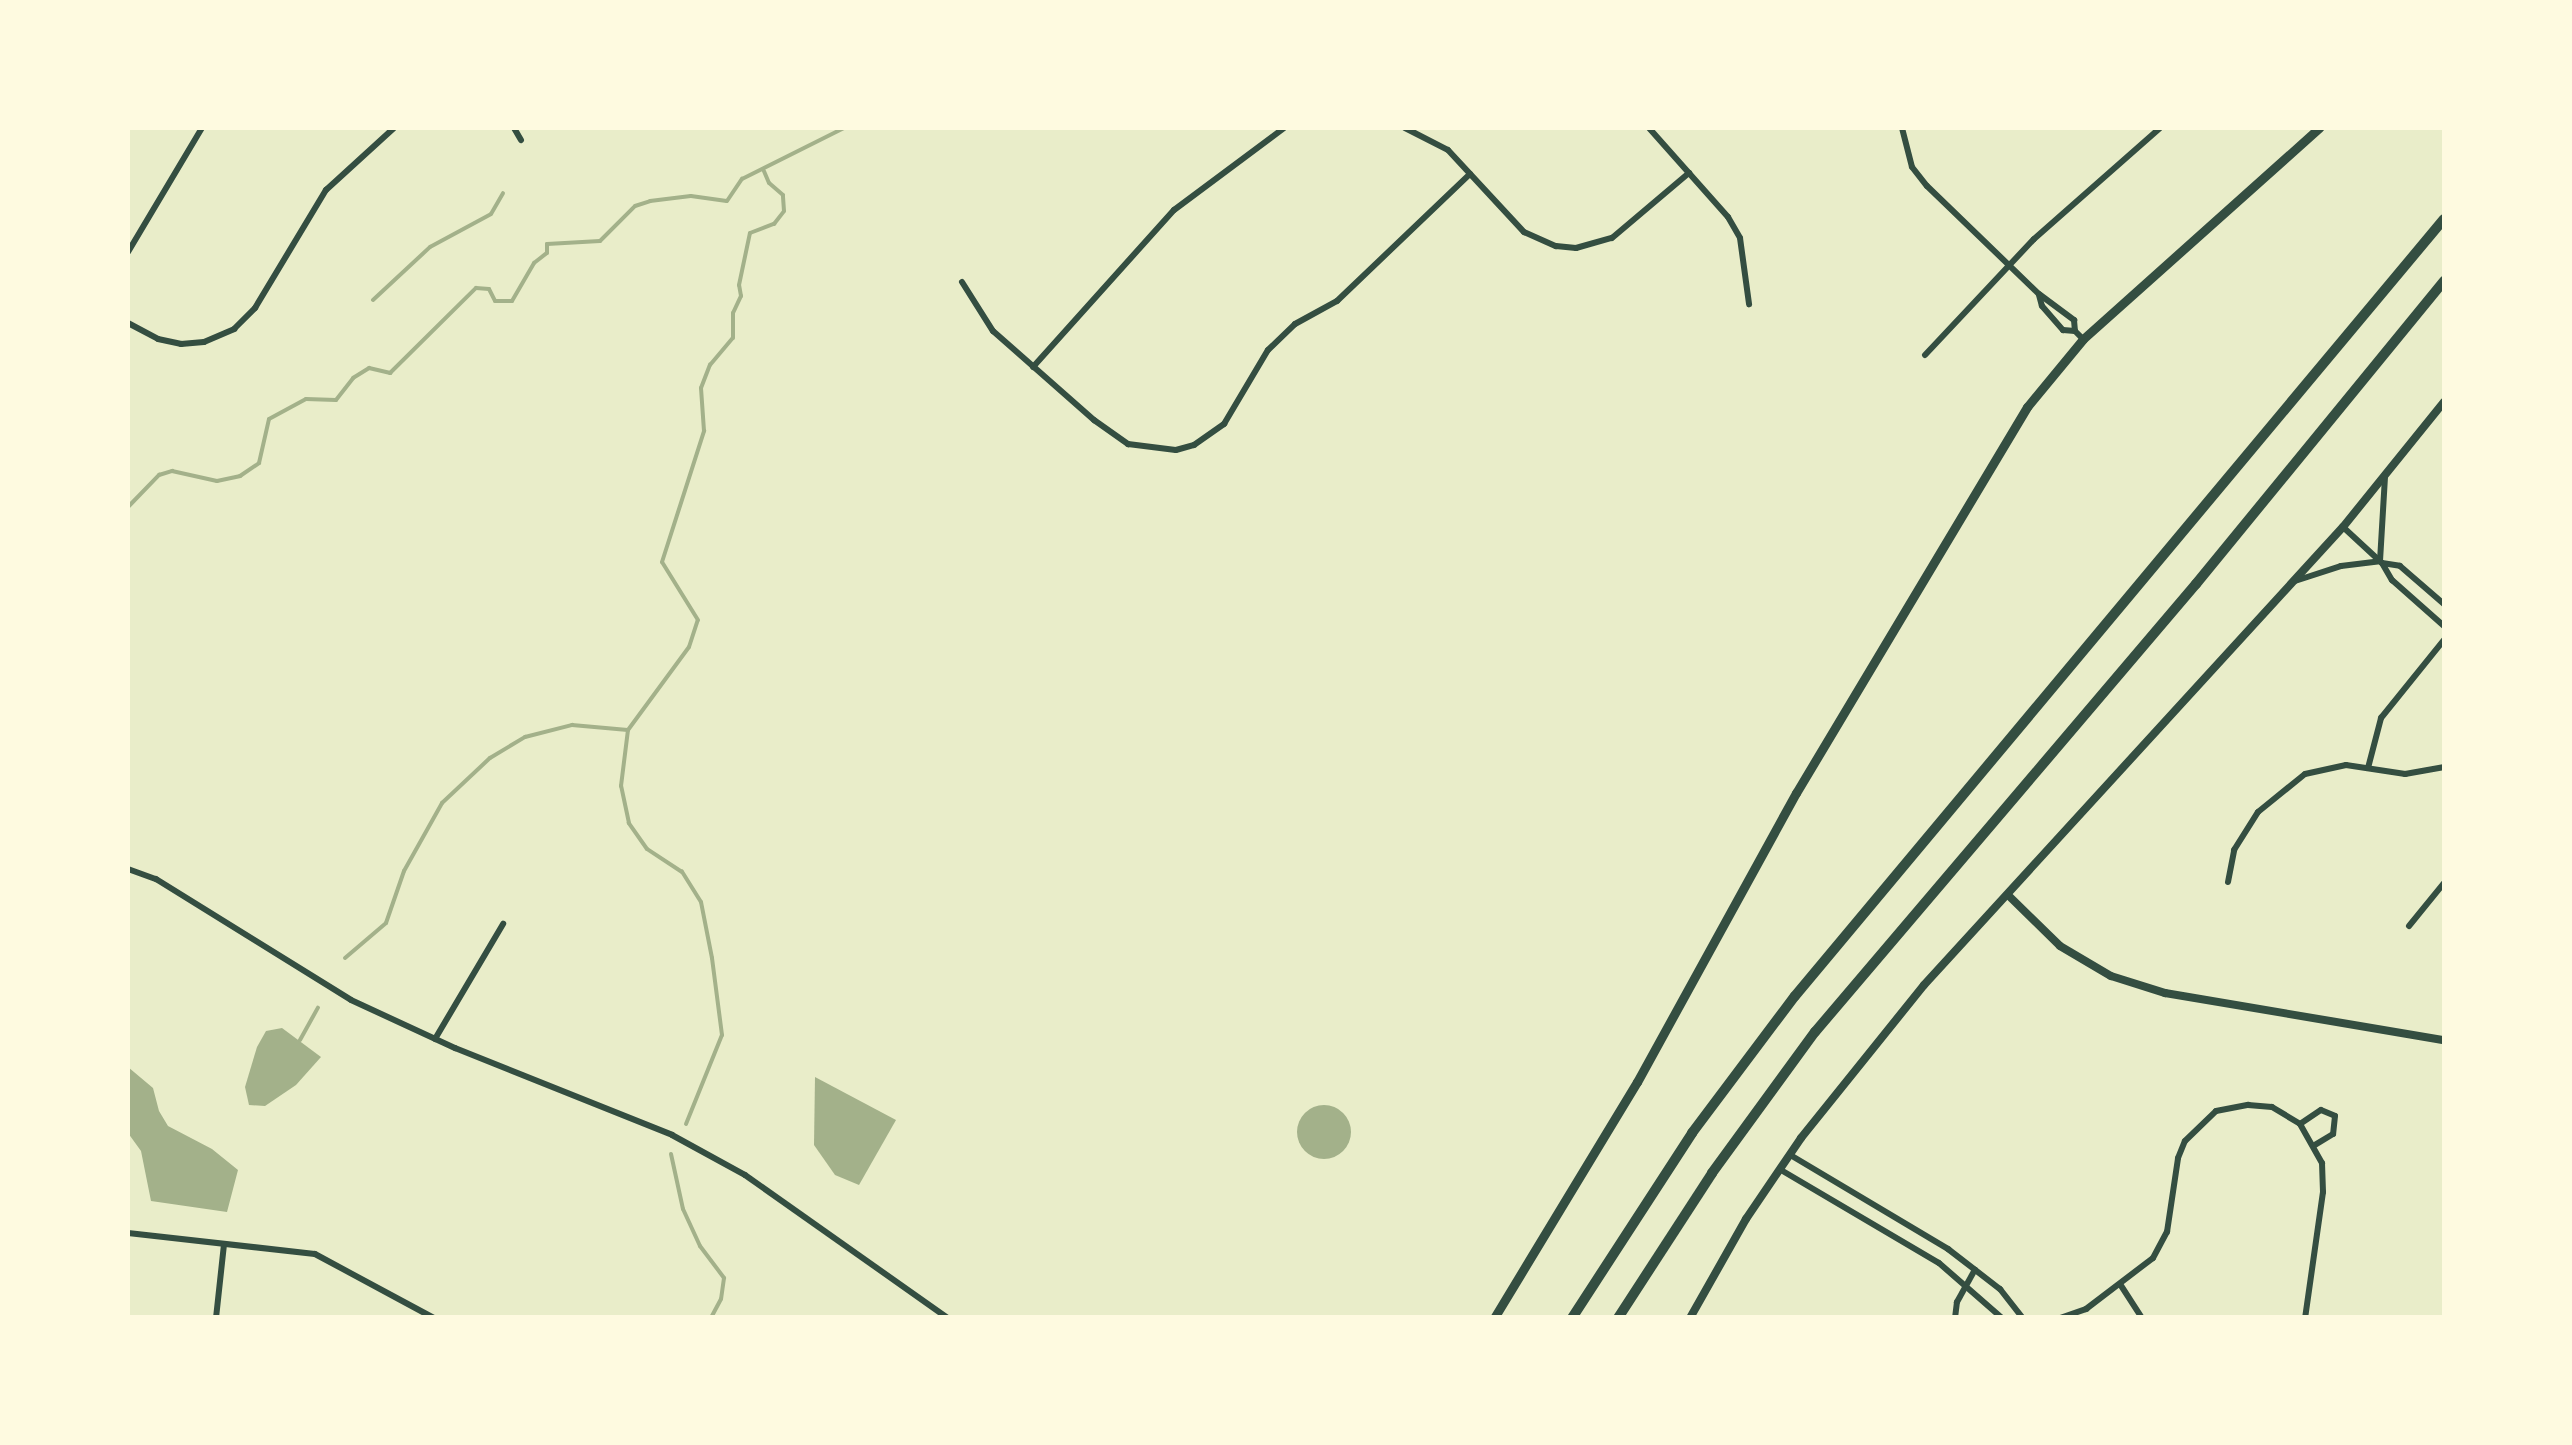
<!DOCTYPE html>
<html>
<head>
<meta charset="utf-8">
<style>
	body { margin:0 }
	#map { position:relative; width:2572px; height:1445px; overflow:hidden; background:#e9edc9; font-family:Overpass,sans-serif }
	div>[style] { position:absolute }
	.water>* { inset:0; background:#a3b18a }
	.round { border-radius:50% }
	.stream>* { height:4px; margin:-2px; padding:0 2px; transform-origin:2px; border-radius:2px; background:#a3b18a }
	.minor>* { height:6px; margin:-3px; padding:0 3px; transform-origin:3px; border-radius:3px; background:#344e41 }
	.tertiary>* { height:8px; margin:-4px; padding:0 4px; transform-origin:4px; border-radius:4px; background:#344e41 }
	.secondary>* { height:9px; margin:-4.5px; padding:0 4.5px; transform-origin:4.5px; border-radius:4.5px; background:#344e41 }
	.motorway>* { height:10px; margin:-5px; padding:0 5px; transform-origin:5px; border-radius:5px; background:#344e41 }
	span { translate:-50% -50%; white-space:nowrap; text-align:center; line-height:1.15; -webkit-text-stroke:10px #fefae0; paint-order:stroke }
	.frame { position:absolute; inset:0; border:130px solid #fefae0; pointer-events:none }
</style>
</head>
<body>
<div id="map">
	<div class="water">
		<div style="clip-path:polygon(282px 1028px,321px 1057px,296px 1085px,265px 1106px,249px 1105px,245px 1087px,257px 1047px,266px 1031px)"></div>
		<div style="clip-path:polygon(128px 1067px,153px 1088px,159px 1111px,168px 1126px,212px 1149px,238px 1170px,227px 1212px,151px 1201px,141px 1151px,128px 1133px)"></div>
		<div style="clip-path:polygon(815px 1077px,896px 1120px,859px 1185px,835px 1175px,814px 1145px)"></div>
		<div class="round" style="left:1297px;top:1105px;width:54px;height:54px"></div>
	</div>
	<div class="stream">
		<div style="left:373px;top:300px;width:78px;rotate:-42.9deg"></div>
		<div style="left:430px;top:247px;width:69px;rotate:-28.4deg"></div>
		<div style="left:491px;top:214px;width:24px;rotate:-60deg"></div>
		<div style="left:128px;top:507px;width:45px;rotate:-45.9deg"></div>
		<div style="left:159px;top:475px;width:14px;rotate:-17deg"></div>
		<div style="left:172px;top:471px;width:46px;rotate:12.5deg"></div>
		<div style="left:217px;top:481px;width:24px;rotate:-12deg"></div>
		<div style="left:240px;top:476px;width:23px;rotate:-34deg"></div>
		<div style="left:259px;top:463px;width:45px;rotate:-77.2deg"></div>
		<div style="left:269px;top:419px;width:42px;rotate:-28.4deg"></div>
		<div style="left:306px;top:399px;width:30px;rotate:2deg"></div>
		<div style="left:336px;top:400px;width:28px;rotate:-52deg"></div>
		<div style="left:353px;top:378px;width:19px;rotate:-32deg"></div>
		<div style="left:369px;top:368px;width:22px;rotate:13deg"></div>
		<div style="left:390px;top:373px;width:121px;rotate:-44.7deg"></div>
		<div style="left:476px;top:288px;width:13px;rotate:4deg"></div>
		<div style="left:489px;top:289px;width:13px;rotate:63deg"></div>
		<div style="left:495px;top:301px;width:17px"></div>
		<div style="left:512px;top:301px;width:44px;rotate:-59.9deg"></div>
		<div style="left:534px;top:263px;width:16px;rotate:-38deg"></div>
		<div style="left:547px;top:253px;width:9px;rotate:-90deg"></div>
		<div style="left:547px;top:244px;width:53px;rotate:-3.2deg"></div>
		<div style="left:600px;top:241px;width:49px;rotate:-45deg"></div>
		<div style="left:635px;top:206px;width:16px;rotate:-18deg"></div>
		<div style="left:650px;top:201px;width:41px;rotate:-7deg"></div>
		<div style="left:691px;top:196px;width:36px;rotate:8deg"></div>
		<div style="left:727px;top:201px;width:27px;rotate:-56deg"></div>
		<div style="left:742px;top:179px;width:114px;rotate:-26.6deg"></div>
		<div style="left:345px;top:958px;width:54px;rotate:-40.5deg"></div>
		<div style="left:386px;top:923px;width:55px;rotate:-70.9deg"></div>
		<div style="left:404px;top:871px;width:78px;rotate:-60.8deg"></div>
		<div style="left:442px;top:803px;width:66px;rotate:-43.2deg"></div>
		<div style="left:490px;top:758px;width:41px;rotate:-31deg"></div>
		<div style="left:525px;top:737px;width:49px;rotate:-14.3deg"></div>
		<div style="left:572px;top:725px;width:56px;rotate:5.1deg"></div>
		<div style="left:300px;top:1040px;width:37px;rotate:-61deg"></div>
		<div style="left:686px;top:1124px;width:96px;rotate:-68deg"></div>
		<div style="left:722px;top:1035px;width:78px;rotate:-97.4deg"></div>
		<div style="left:712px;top:958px;width:57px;rotate:-101.1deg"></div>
		<div style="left:701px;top:902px;width:36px;rotate:-122deg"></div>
		<div style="left:682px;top:872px;width:42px;rotate:-146.7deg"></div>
		<div style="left:647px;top:849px;width:32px;rotate:-125deg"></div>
		<div style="left:629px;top:823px;width:38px;rotate:-102deg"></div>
		<div style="left:621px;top:786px;width:56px;rotate:-82.9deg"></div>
		<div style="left:628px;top:730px;width:103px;rotate:-53.7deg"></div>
		<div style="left:689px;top:647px;width:28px;rotate:-72deg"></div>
		<div style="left:698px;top:620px;width:68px;rotate:-121.8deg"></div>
		<div style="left:662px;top:562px;width:138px;rotate:-72.2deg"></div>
		<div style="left:704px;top:431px;width:43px;rotate:-94deg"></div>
		<div style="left:701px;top:388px;width:25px;rotate:-69deg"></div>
		<div style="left:710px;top:365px;width:35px;rotate:-50deg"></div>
		<div style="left:733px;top:338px;width:25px;rotate:-90deg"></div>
		<div style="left:733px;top:313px;width:19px;rotate:-65deg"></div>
		<div style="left:741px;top:296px;width:11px;rotate:-100deg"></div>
		<div style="left:739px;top:285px;width:53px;rotate:-78.1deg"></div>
		<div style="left:750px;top:233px;width:26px;rotate:-21deg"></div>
		<div style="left:774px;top:224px;width:16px;rotate:-52deg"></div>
		<div style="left:784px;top:211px;width:16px;rotate:-94deg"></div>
		<div style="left:783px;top:195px;width:18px;rotate:-139deg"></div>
		<div style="left:769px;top:183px;width:13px;rotate:-113deg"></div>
		<div style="left:671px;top:1154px;width:56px;rotate:77.7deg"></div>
		<div style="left:683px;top:1209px;width:41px;rotate:65.3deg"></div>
		<div style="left:700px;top:1246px;width:40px;rotate:53deg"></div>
		<div style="left:724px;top:1278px;width:21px;rotate:98deg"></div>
		<div style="left:721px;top:1299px;width:21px;rotate:118deg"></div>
	</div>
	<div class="minor">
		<div style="left:514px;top:128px;width:14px;rotate:60deg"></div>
		<div style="left:1405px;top:128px;width:48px;rotate:27.1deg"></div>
		<div style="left:1448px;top:150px;width:112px;rotate:47.2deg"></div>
		<div style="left:1524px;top:232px;width:35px;rotate:24deg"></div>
		<div style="left:1556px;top:246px;width:20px;rotate:6deg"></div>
		<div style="left:1576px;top:248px;width:37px;rotate:-16deg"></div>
		<div style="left:1612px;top:238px;width:101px;rotate:-40.2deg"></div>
		<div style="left:1649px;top:128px;width:119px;rotate:48.4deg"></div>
		<div style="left:1728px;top:217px;width:24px;rotate:60deg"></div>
		<div style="left:1740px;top:238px;width:67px;rotate:82.2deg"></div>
		<div style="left:1902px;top:128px;width:40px;rotate:75.6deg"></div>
		<div style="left:1912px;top:167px;width:24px;rotate:52deg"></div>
		<div style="left:1927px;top:186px;width:156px;rotate:44deg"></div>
		<div style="left:2039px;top:294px;width:44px;rotate:36.6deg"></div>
		<div style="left:2074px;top:320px;width:11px;rotate:85deg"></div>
		<div style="left:2075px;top:331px;width:11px;rotate:45deg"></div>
		<div style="left:128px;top:252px;width:144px;rotate:-59.2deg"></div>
		<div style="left:962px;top:282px;width:58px;rotate:57.7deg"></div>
		<div style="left:993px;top:331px;width:135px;rotate:41.4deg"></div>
		<div style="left:1094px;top:420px;width:42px;rotate:35.2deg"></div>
		<div style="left:1128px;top:444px;width:48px;rotate:7.1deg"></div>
		<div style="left:1176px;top:450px;width:19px;rotate:-16deg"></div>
		<div style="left:1194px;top:445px;width:37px;rotate:-35deg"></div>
		<div style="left:1224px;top:424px;width:86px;rotate:-59.3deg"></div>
		<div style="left:1268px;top:350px;width:37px;rotate:-44deg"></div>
		<div style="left:1295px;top:324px;width:48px;rotate:-28.7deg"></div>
		<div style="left:1337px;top:301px;width:184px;rotate:-43.7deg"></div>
		<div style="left:2039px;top:295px;width:11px;rotate:75deg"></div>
		<div style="left:2042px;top:306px;width:32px;rotate:49deg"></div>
		<div style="left:2063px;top:330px;width:12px;rotate:5deg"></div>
		<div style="left:128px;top:323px;width:34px;rotate:28deg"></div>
		<div style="left:158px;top:339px;width:24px;rotate:12deg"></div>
		<div style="left:181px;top:344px;width:23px;rotate:-5deg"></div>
		<div style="left:204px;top:342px;width:33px;rotate:-23deg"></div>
		<div style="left:234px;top:329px;width:30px;rotate:-45deg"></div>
		<div style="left:255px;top:308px;width:138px;rotate:-59deg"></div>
		<div style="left:326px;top:190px;width:92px;rotate:-42.4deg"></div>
		<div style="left:1925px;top:355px;width:159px;rotate:-46.8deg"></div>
		<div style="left:2034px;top:239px;width:168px;rotate:-41.4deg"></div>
		<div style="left:1033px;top:367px;width:211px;rotate:-48.1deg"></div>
		<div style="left:1174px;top:210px;width:137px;rotate:-36.7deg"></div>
		<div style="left:2343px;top:527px;width:53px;rotate:42.7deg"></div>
		<div style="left:2382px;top:563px;width:20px;rotate:60deg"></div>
		<div style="left:2392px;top:580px;width:69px;rotate:41.5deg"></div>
		<div style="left:2382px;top:563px;width:18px;rotate:9deg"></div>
		<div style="left:2400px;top:566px;width:58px;rotate:40.8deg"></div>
		<div style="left:2295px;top:581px;width:48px;rotate:-18.1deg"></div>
		<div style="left:2341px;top:566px;width:39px;rotate:-7deg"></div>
		<div style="left:2380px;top:561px;width:84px;rotate:-86.6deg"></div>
		<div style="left:2368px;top:768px;width:52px;rotate:-75.4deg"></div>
		<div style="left:2381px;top:718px;width:100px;rotate:-51.1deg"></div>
		<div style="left:128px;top:869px;width:30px;rotate:20deg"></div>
		<div style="left:156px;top:879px;width:229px;rotate:31.8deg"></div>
		<div style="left:351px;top:1000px;width:115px;rotate:24.8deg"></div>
		<div style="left:455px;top:1048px;width:234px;rotate:21.8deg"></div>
		<div style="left:672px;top:1135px;width:83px;rotate:28.7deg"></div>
		<div style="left:745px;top:1175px;width:248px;rotate:35.2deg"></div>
		<div style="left:2228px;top:882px;width:33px;rotate:-79deg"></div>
		<div style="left:2234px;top:850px;width:45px;rotate:-57.7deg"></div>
		<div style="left:2258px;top:812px;width:60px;rotate:-39deg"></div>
		<div style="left:2305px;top:774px;width:42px;rotate:-12.4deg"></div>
		<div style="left:2346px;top:765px;width:60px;rotate:8.7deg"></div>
		<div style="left:2405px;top:774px;width:40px;rotate:-10deg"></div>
		<div style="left:2409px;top:926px;width:55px;rotate:-50.9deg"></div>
		<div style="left:435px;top:1039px;width:134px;rotate:-59.4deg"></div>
		<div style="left:2300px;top:1124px;width:25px;rotate:-34deg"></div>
		<div style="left:2321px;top:1110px;width:15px;rotate:23deg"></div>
		<div style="left:2335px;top:1116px;width:18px;rotate:96deg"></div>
		<div style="left:2333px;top:1134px;width:21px;rotate:149deg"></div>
		<div style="left:1792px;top:1156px;width:182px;rotate:30.8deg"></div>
		<div style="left:1948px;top:1249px;width:66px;rotate:37.6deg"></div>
		<div style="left:2000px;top:1289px;width:37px;rotate:52deg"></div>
		<div style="left:1781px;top:1170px;width:183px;rotate:30.5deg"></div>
		<div style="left:1939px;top:1263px;width:84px;rotate:41.1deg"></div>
		<div style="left:128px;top:1233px;width:188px;rotate:6.4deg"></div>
		<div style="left:315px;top:1254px;width:135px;rotate:28.3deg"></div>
		<div style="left:2120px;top:1284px;width:40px;rotate:57.1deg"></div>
		<div style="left:216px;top:1318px;width:74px;rotate:-83.8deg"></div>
		<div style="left:1955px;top:1318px;width:16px;rotate:-83deg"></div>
		<div style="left:1957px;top:1302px;width:37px;rotate:-61deg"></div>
		<div style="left:2060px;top:1318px;width:28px;rotate:-19deg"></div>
		<div style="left:2086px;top:1309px;width:84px;rotate:-37.3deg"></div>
		<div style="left:2153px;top:1258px;width:30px;rotate:-62deg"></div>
		<div style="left:2167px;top:1232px;width:75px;rotate:-81.5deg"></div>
		<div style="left:2178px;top:1158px;width:18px;rotate:-68deg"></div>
		<div style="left:2185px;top:1141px;width:43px;rotate:-44.1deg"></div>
		<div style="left:2216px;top:1111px;width:33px;rotate:-11deg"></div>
		<div style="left:2248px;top:1105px;width:24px;rotate:5deg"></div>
		<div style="left:2272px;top:1107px;width:33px;rotate:31deg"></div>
		<div style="left:2300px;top:1124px;width:45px;rotate:60.6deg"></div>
		<div style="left:2322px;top:1163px;width:29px;rotate:88deg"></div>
		<div style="left:2323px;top:1192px;width:127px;rotate:98.1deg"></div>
	</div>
	<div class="tertiary">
		<div style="left:2009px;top:896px;width:71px;rotate:44.4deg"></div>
		<div style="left:2060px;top:946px;width:59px;rotate:30.5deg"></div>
		<div style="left:2111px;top:976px;width:57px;rotate:17.5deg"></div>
		<div style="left:2165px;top:993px;width:283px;rotate:9.6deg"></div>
		<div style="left:1690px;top:1318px;width:114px;rotate:-60.5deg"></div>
		<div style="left:1746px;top:1219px;width:98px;rotate:-55.8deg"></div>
		<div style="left:1801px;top:1138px;width:196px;rotate:-51.2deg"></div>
		<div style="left:1924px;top:985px;width:621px;rotate:-47.55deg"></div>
		<div style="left:2343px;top:527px;width:161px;rotate:-51.1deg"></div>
	</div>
	<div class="secondary">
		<div style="left:1494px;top:1318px;width:276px;rotate:-58.8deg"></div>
		<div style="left:1637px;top:1082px;width:330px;rotate:-61.2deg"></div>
		<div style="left:1796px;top:793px;width:450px;rotate:-59.1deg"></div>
		<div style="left:2027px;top:407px;width:88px;rotate:-50.5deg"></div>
		<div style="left:2083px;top:339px;width:317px;rotate:-41.8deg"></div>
	</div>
	<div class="motorway">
		<div style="left:1572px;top:1318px;width:221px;rotate:-57deg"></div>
		<div style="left:1692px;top:1133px;width:171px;rotate:-53.1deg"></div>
		<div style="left:1795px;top:996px;width:1012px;rotate:-50.13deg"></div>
		<div style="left:1618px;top:1318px;width:173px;rotate:-57deg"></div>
		<div style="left:1712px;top:1173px;width:175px;rotate:-53.9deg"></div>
		<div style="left:1815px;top:1032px;width:588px;rotate:-49.62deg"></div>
		<div style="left:2196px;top:584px;width:392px;rotate:-50.7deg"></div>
	</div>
	<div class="frame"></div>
</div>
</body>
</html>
